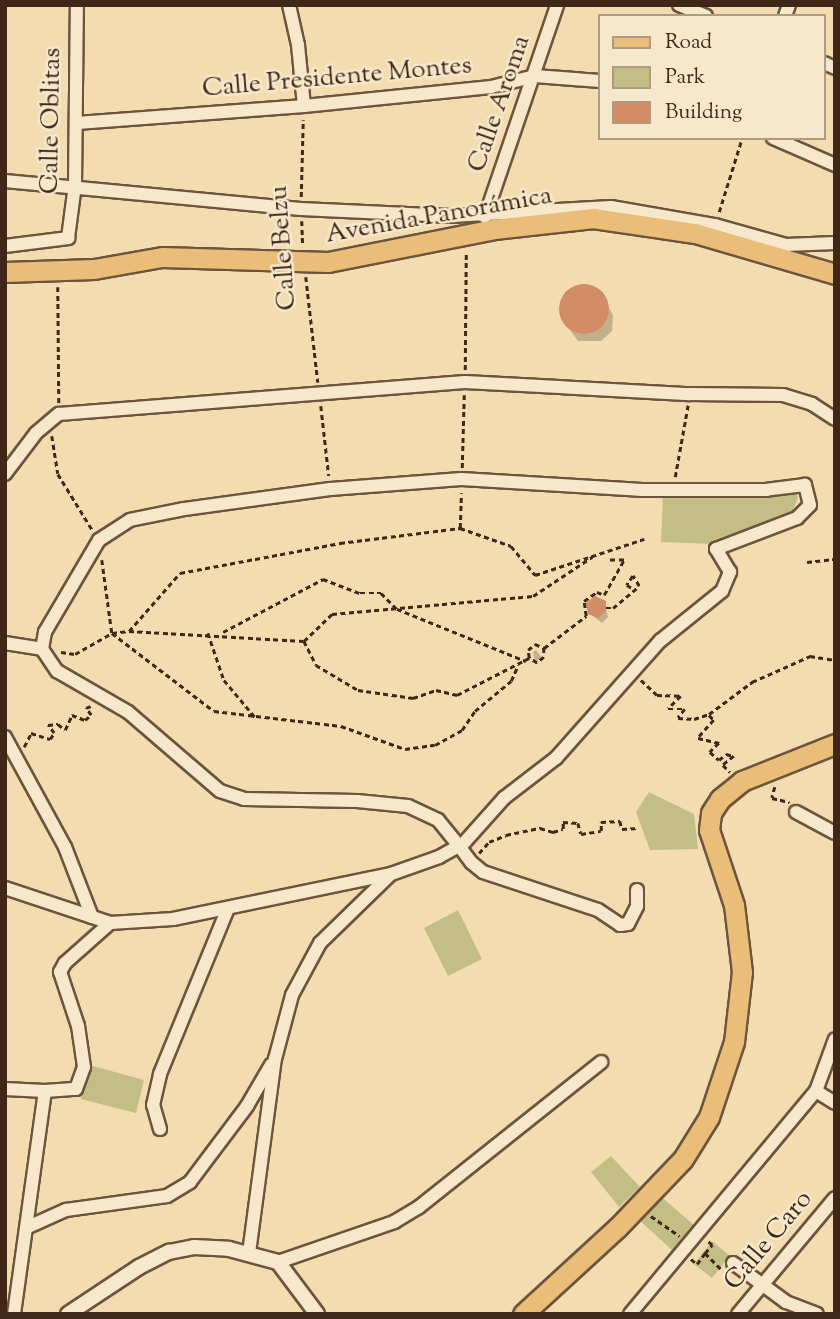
<!DOCTYPE html>
<html>
<head>
<meta charset="utf-8">
<style>
	body { margin:0 }
	#map { position:relative; width:840px; height:1319px; overflow:hidden; background:#f3dcb0; font-family:"Sorts Mill Goudy",serif }
	div>[style] { position:absolute }
	.green>* { inset:0; background:#c3be86 }
	.shadow>* { inset:0; background:#0003 }
	.building>* { inset:0; background:#d28c66 }
	.round { border-radius:50% }
	.path>* { height:2.5px; margin-top:-1.25px; transform-origin:0; background:repeating-linear-gradient(90deg,#402717 0 5px,transparent 0 8.5px) }
	.roads { filter:drop-shadow(2px 0 #6d543d) drop-shadow(-2px 0 #6d543d) drop-shadow(0 2px #6d543d) drop-shadow(0 -2px #6d543d) }
	.minor>* { height:12px; margin:-6px; padding:0 6px; transform-origin:6px; border-radius:6px; background:#f7e8cc }
	.tertiary>* { height:14px; margin:-7px; padding:0 7px; transform-origin:7px; border-radius:7px; background:#f7e8cc }
	.primary>* { height:19px; margin:-9.5px; padding:0 9.5px; transform-origin:9.5px; border-radius:9.5px; background:#eabe78 }
	span { translate:-50% -50%; white-space:nowrap; text-align:center; line-height:1.15; -webkit-text-stroke:5px #f7e8cc; paint-order:stroke }
	.street-label { font-size:26px; color:#402717 }
	.frame { position:absolute; inset:0; border:7px solid #402717; pointer-events:none }
	.legend { position:absolute; left:598px; top:14px; width:228px; height:126px; box-sizing:border-box; background:#f7e8cc; border:2px solid #ae9b84; margin:0; padding:9px 12px; list-style:none; font-size:21px; color:#402717 }
	.legend li { display:flex; align-items:center; gap:14px; height:35px }
	.legend b { width:35px; border:2px solid #ae9b84 }
</style>
</head>
<body>
<div id="map">
	<div class="green">
		<div style="clip-path:polygon(796px 493px,798px 498px,792px 512px,737px 537px,714px 544px,661px 542px,663px 496px,762px 498px)"></div>
		<div style="clip-path:polygon(649px 792px,694px 814px,698px 849px,650px 850px,636px 812px)"></div>
		<div style="clip-path:polygon(458px 910px,482px 959px,448px 976px,424px 928px)"></div>
		<div style="clip-path:polygon(89px 1065px,144px 1080px,136px 1113px,81px 1099px)"></div>
		<div style="clip-path:polygon(611px 1156px,640px 1187px,619px 1207px,591px 1172px)"></div>
		<div style="clip-path:polygon(659px 1195px,694px 1225px,672px 1250px,638px 1219px)"></div>
		<div style="clip-path:polygon(712px 1241px,730px 1256px,712px 1278px,694px 1264px)"></div>
	</div>
	<div class="shadow">
		<div style="clip-path:polygon(576px 287px,599px 291px,613px 315px,612px 331px,601px 341px,578px 341px,562px 319px,564px 296px)"></div>
		<div style="clip-path:polygon(604px 602px,608px 617px,602px 623px,589px 613px)"></div>
		<div style="clip-path:polygon(536px 650px,542px 658px,535px 661px,533px 652px)"></div>
	</div>
	<div class="building">
		<div class="round" style="left:559px;top:284px;width:50px;height:50px"></div>
		<div style="clip-path:polygon(595px 596px,606px 601px,606px 611px,598px 618px,588px 614px,586px 603px)"></div>
	</div>
	<div class="path">
		<div style="left:301px;top:197px;width:77px;rotate:-88.5deg"></div>
		<div style="left:719px;top:212px;width:77px;rotate:-72.7deg"></div>
		<div style="left:302px;top:221px;width:25px;rotate:88deg"></div>
		<div style="left:306px;top:277px;width:106px;rotate:83.5deg"></div>
		<div style="left:58px;top:287px;width:116px;rotate:89.5deg"></div>
		<div style="left:465px;top:370px;width:119px;rotate:-89.5deg"></div>
		<div style="left:321px;top:406px;width:70px;rotate:83.5deg"></div>
		<div style="left:52px;top:436px;width:38px;rotate:81deg"></div>
		<div style="left:58px;top:474px;width:67px;rotate:58.4deg"></div>
		<div style="left:462px;top:468px;width:73px;rotate:-88.4deg"></div>
		<div style="left:675px;top:477px;width:73px;rotate:-79.8deg"></div>
		<div style="left:460px;top:528px;width:35px;rotate:-88deg"></div>
		<div style="left:102px;top:560px;width:74px;rotate:82.2deg"></div>
		<div style="left:807px;top:562px;width:28px;rotate:-6deg"></div>
		<div style="left:606px;top:608px;width:7px"></div>
		<div style="left:613px;top:608px;width:34px;rotate:-40deg"></div>
		<div style="left:639px;top:586px;width:12px;rotate:-121deg"></div>
		<div style="left:633px;top:576px;width:11px;rotate:124deg"></div>
		<div style="left:627px;top:585px;width:8px;rotate:30deg"></div>
		<div style="left:129px;top:631px;width:77px;rotate:-48.7deg"></div>
		<div style="left:180px;top:573px;width:163px;rotate:-10.6deg"></div>
		<div style="left:340px;top:543px;width:121px;rotate:-7.1deg"></div>
		<div style="left:460px;top:528px;width:54px;rotate:19.4deg"></div>
		<div style="left:511px;top:546px;width:38px;rotate:50deg"></div>
		<div style="left:535px;top:575px;width:115px;rotate:-18.3deg"></div>
		<div style="left:223px;top:632px;width:113px;rotate:-27.9deg"></div>
		<div style="left:323px;top:579px;width:40px;rotate:21deg"></div>
		<div style="left:360px;top:593px;width:21px"></div>
		<div style="left:381px;top:593px;width:23px;rotate:45deg"></div>
		<div style="left:397px;top:609px;width:139px;rotate:22deg"></div>
		<div style="left:112px;top:633px;width:128px;rotate:37.4deg"></div>
		<div style="left:214px;top:711px;width:128px;rotate:6.7deg"></div>
		<div style="left:341px;top:726px;width:68px;rotate:19.8deg"></div>
		<div style="left:405px;top:749px;width:30px;rotate:-8deg"></div>
		<div style="left:435px;top:745px;width:31px;rotate:-29deg"></div>
		<div style="left:462px;top:730px;width:23px;rotate:-56deg"></div>
		<div style="left:475px;top:711px;width:47px;rotate:-39.8deg"></div>
		<div style="left:511px;top:681px;width:17px;rotate:-66deg"></div>
		<div style="left:208px;top:633px;width:50px;rotate:71.2deg"></div>
		<div style="left:224px;top:680px;width:48px;rotate:50deg"></div>
		<div style="left:304px;top:641px;width:39px;rotate:-44deg"></div>
		<div style="left:332px;top:614px;width:202px;rotate:-5.1deg"></div>
		<div style="left:533px;top:596px;width:71px;rotate:-33.5deg"></div>
		<div style="left:535px;top:644px;width:10px;rotate:24deg"></div>
		<div style="left:544px;top:648px;width:9px;rotate:90deg"></div>
		<div style="left:544px;top:657px;width:9px;rotate:139deg"></div>
		<div style="left:537px;top:663px;width:9px;rotate:-148deg"></div>
		<div style="left:529px;top:658px;width:8px;rotate:-97deg"></div>
		<div style="left:528px;top:650px;width:9px;rotate:-41deg"></div>
		<div style="left:544px;top:648px;width:53px;rotate:-37.3deg"></div>
		<div style="left:586px;top:616px;width:15px;rotate:-98deg"></div>
		<div style="left:584px;top:601px;width:16px;rotate:-35deg"></div>
		<div style="left:597px;top:592px;width:8px;rotate:23deg"></div>
		<div style="left:604px;top:595px;width:40px;rotate:-60.3deg"></div>
		<div style="left:624px;top:560px;width:17px;rotate:180deg"></div>
		<div style="left:61px;top:652px;width:14px;rotate:8deg"></div>
		<div style="left:75px;top:654px;width:43px;rotate:-29.6deg"></div>
		<div style="left:112px;top:633px;width:17px;rotate:-7deg"></div>
		<div style="left:129px;top:631px;width:175px;rotate:3.3deg"></div>
		<div style="left:304px;top:641px;width:27px;rotate:63deg"></div>
		<div style="left:316px;top:665px;width:49px;rotate:30.8deg"></div>
		<div style="left:358px;top:690px;width:56px;rotate:8.3deg"></div>
		<div style="left:413px;top:698px;width:24px;rotate:-19deg"></div>
		<div style="left:436px;top:690px;width:22px;rotate:13deg"></div>
		<div style="left:457px;top:695px;width:81px;rotate:-27.2deg"></div>
		<div style="left:641px;top:680px;width:22px;rotate:43deg"></div>
		<div style="left:657px;top:695px;width:24px;rotate:2deg"></div>
		<div style="left:681px;top:696px;width:18px;rotate:135deg"></div>
		<div style="left:668px;top:709px;width:17px"></div>
		<div style="left:685px;top:709px;width:11px;rotate:128deg"></div>
		<div style="left:678px;top:718px;width:16px;rotate:4deg"></div>
		<div style="left:694px;top:719px;width:16px;rotate:-18deg"></div>
		<div style="left:709px;top:714px;width:54px;rotate:-36.7deg"></div>
		<div style="left:752px;top:682px;width:64px;rotate:-24.1deg"></div>
		<div style="left:810px;top:656px;width:25px;rotate:9deg"></div>
		<div style="left:709px;top:715px;width:7px;rotate:45deg"></div>
		<div style="left:714px;top:720px;width:24px;rotate:132deg"></div>
		<div style="left:698px;top:738px;width:22px;rotate:13deg"></div>
		<div style="left:719px;top:743px;width:13px;rotate:135deg"></div>
		<div style="left:710px;top:752px;width:12px;rotate:42deg"></div>
		<div style="left:719px;top:760px;width:9px;rotate:-41deg"></div>
		<div style="left:726px;top:754px;width:8px;rotate:14deg"></div>
		<div style="left:734px;top:756px;width:14px;rotate:141deg"></div>
		<div style="left:723px;top:765px;width:10px;rotate:45deg"></div>
		<div style="left:24px;top:747px;width:16px;rotate:-63deg"></div>
		<div style="left:31px;top:733px;width:20px;rotate:18deg"></div>
		<div style="left:50px;top:739px;width:7px;rotate:-56deg"></div>
		<div style="left:54px;top:733px;width:10px;rotate:-127deg"></div>
		<div style="left:48px;top:725px;width:10px;rotate:-6deg"></div>
		<div style="left:58px;top:724px;width:9px;rotate:41deg"></div>
		<div style="left:65px;top:730px;width:17px;rotate:-65deg"></div>
		<div style="left:72px;top:715px;width:14px;rotate:21deg"></div>
		<div style="left:85px;top:720px;width:8px;rotate:-40deg"></div>
		<div style="left:91px;top:715px;width:9px;rotate:-126deg"></div>
		<div style="left:86px;top:708px;width:5px;rotate:-22deg"></div>
		<div style="left:775px;top:787px;width:11px;rotate:105deg"></div>
		<div style="left:772px;top:798px;width:18px;rotate:13deg"></div>
		<div style="left:479px;top:853px;width:15px;rotate:-48deg"></div>
		<div style="left:489px;top:842px;width:18px;rotate:-22deg"></div>
		<div style="left:506px;top:835px;width:35px;rotate:-12deg"></div>
		<div style="left:540px;top:828px;width:14px;rotate:17deg"></div>
		<div style="left:553px;top:832px;width:10px;rotate:-17deg"></div>
		<div style="left:563px;top:829px;width:7px;rotate:-90deg"></div>
		<div style="left:563px;top:822px;width:15px;rotate:4deg"></div>
		<div style="left:578px;top:823px;width:11px;rotate:75deg"></div>
		<div style="left:581px;top:834px;width:20px;rotate:-9deg"></div>
		<div style="left:601px;top:831px;width:9px;rotate:-90deg"></div>
		<div style="left:601px;top:822px;width:19px;rotate:-3deg"></div>
		<div style="left:620px;top:821px;width:8px;rotate:76deg"></div>
		<div style="left:622px;top:829px;width:16px;rotate:-4deg"></div>
		<div style="left:651px;top:1216px;width:35px;rotate:35deg"></div>
		<div style="left:705px;top:1253px;width:11px;rotate:-49deg"></div>
		<div style="left:712px;top:1245px;width:8px;rotate:-140deg"></div>
		<div style="left:691px;top:1259px;width:8px;rotate:40deg"></div>
		<div style="left:697px;top:1264px;width:14px;rotate:-54deg"></div>
		<div style="left:705px;top:1253px;width:24px;rotate:45deg"></div>
	</div>
	<div class="roads">
		<div class="minor">
			<div style="left:289px;top:5px;width:41px;rotate:77.3deg"></div>
			<div style="left:298px;top:45px;width:61px;rotate:84.4deg"></div>
			<div style="left:679px;top:5px;width:29px;rotate:22deg"></div>
			<div style="left:785px;top:16px;width:12px;rotate:-70deg"></div>
			<div style="left:824px;top:63px;width:12px;rotate:24deg"></div>
			<div style="left:77px;top:123px;width:228px;rotate:-4.3deg"></div>
			<div style="left:304px;top:106px;width:188px;rotate:-5.8deg"></div>
			<div style="left:491px;top:87px;width:45px;rotate:-14deg"></div>
			<div style="left:535px;top:76px;width:65px;rotate:4.4deg"></div>
			<div style="left:773px;top:138px;width:68px;rotate:23.5deg"></div>
			<div style="left:5px;top:181px;width:297px;rotate:5.4deg"></div>
			<div style="left:301px;top:209px;width:150px;rotate:2.7deg"></div>
			<div style="left:451px;top:216px;width:160px;rotate:-3.2deg"></div>
			<div style="left:611px;top:207px;width:106px;rotate:9.8deg"></div>
			<div style="left:715px;top:225px;width:74px;rotate:15.7deg"></div>
			<div style="left:786px;top:245px;width:49px;rotate:-2.3deg"></div>
			<div style="left:485px;top:217px;width:224px;rotate:-71.2deg"></div>
			<div style="left:5px;top:246px;width:64px;rotate:-7.2deg"></div>
			<div style="left:68px;top:238px;width:53px;rotate:-82.5deg"></div>
			<div style="left:75px;top:185px;width:180px;rotate:-89.4deg"></div>
			<div style="left:5px;top:474px;width:51px;rotate:-52.9deg"></div>
			<div style="left:36px;top:433px;width:30px;rotate:-40deg"></div>
			<div style="left:59px;top:414px;width:407px;rotate:-4.5deg"></div>
			<div style="left:465px;top:382px;width:225px;rotate:3.1deg"></div>
			<div style="left:690px;top:394px;width:93px;rotate:0.6deg"></div>
			<div style="left:783px;top:395px;width:30px;rotate:17deg"></div>
			<div style="left:812px;top:404px;width:27px;rotate:33deg"></div>
			<div style="left:5px;top:643px;width:37px;rotate:9deg"></div>
			<div style="left:5px;top:737px;width:125px;rotate:61.4deg"></div>
			<div style="left:65px;top:847px;width:75px;rotate:68.9deg"></div>
			<div style="left:796px;top:812px;width:44px;rotate:28.3deg"></div>
			<div style="left:5px;top:888px;width:111px;rotate:18.4deg"></div>
			<div style="left:110px;top:923px;width:63px;rotate:-3.6deg"></div>
			<div style="left:173px;top:919px;width:223px;rotate:-11.7deg"></div>
			<div style="left:391px;top:874px;width:51px;rotate:-19.5deg"></div>
			<div style="left:439px;top:857px;width:23px;rotate:-29deg"></div>
			<div style="left:459px;top:846px;width:4px;rotate:-27deg"></div>
			<div style="left:463px;top:844px;width:62px;rotate:-48.3deg"></div>
			<div style="left:504px;top:798px;width:66px;rotate:-37.6deg"></div>
			<div style="left:556px;top:758px;width:157px;rotate:-48.4deg"></div>
			<div style="left:660px;top:641px;width:80px;rotate:-38.9deg"></div>
			<div style="left:722px;top:591px;width:21px;rotate:-67deg"></div>
			<div style="left:730px;top:572px;width:27px;rotate:-121deg"></div>
			<div style="left:716px;top:549px;width:87px;rotate:-20.9deg"></div>
			<div style="left:797px;top:518px;width:18px;rotate:-45deg"></div>
			<div style="left:810px;top:505px;width:21px;rotate:-104deg"></div>
			<div style="left:805px;top:485px;width:38px;rotate:173deg"></div>
			<div style="left:767px;top:490px;width:125px;rotate:180deg"></div>
			<div style="left:642px;top:490px;width:181px;rotate:-176.5deg"></div>
			<div style="left:461px;top:479px;width:131px;rotate:175.6deg"></div>
			<div style="left:330px;top:489px;width:147px;rotate:172.2deg"></div>
			<div style="left:184px;top:509px;width:55px;rotate:168.5deg"></div>
			<div style="left:130px;top:520px;width:37px;rotate:147deg"></div>
			<div style="left:99px;top:540px;width:107px;rotate:120.4deg"></div>
			<div style="left:45px;top:632px;width:17px;rotate:100deg"></div>
			<div style="left:42px;top:649px;width:27px;rotate:56deg"></div>
			<div style="left:57px;top:671px;width:82px;rotate:30deg"></div>
			<div style="left:128px;top:712px;width:121px;rotate:40.7deg"></div>
			<div style="left:220px;top:791px;width:25px;rotate:18deg"></div>
			<div style="left:244px;top:799px;width:113px;rotate:1deg"></div>
			<div style="left:357px;top:801px;width:51px;rotate:5.6deg"></div>
			<div style="left:408px;top:806px;width:33px;rotate:25deg"></div>
			<div style="left:438px;top:820px;width:33px;rotate:51deg"></div>
			<div style="left:459px;top:846px;width:21px;rotate:53deg"></div>
			<div style="left:472px;top:863px;width:14px;rotate:39deg"></div>
			<div style="left:483px;top:872px;width:121px;rotate:18.3deg"></div>
			<div style="left:598px;top:910px;width:27px;rotate:34deg"></div>
			<div style="left:620px;top:925px;width:8px;rotate:-7deg"></div>
			<div style="left:628px;top:924px;width:20px;rotate:-63deg"></div>
			<div style="left:637px;top:906px;width:16px;rotate:-90deg"></div>
			<div style="left:5px;top:1089px;width:40px;rotate:2.9deg"></div>
			<div style="left:816px;top:1091px;width:22px;rotate:32deg"></div>
			<div style="left:160px;top:1129px;width:25px;rotate:-106deg"></div>
			<div style="left:153px;top:1105px;width:32px;rotate:-77deg"></div>
			<div style="left:160px;top:1074px;width:176px;rotate:-67.7deg"></div>
			<div style="left:28px;top:1227px;width:42px;rotate:-24.1deg"></div>
			<div style="left:66px;top:1210px;width:102px;rotate:-7.9deg"></div>
			<div style="left:167px;top:1196px;width:27px;rotate:-31deg"></div>
			<div style="left:190px;top:1182px;width:95px;rotate:-53.1deg"></div>
			<div style="left:247px;top:1106px;width:48px;rotate:-59.7deg"></div>
			<div style="left:249px;top:1253px;width:196px;rotate:-82.4deg"></div>
			<div style="left:275px;top:1059px;width:66px;rotate:-75.1deg"></div>
			<div style="left:292px;top:995px;width:59px;rotate:-61.7deg"></div>
			<div style="left:320px;top:943px;width:99px;rotate:-44.2deg"></div>
			<div style="left:278px;top:1262px;width:123px;rotate:-19deg"></div>
			<div style="left:394px;top:1222px;width:29px;rotate:-31deg"></div>
			<div style="left:419px;top:1207px;width:233px;rotate:-38.5deg"></div>
			<div style="left:733px;top:1263px;width:66px;rotate:36.3deg"></div>
			<div style="left:786px;top:1302px;width:33px;rotate:21deg"></div>
			<div style="left:14px;top:1314px;width:225px;rotate:-82.1deg"></div>
			<div style="left:45px;top:1091px;width:31px;rotate:-4deg"></div>
			<div style="left:76px;top:1089px;width:23px;rotate:-70deg"></div>
			<div style="left:84px;top:1067px;width:41px;rotate:-98.3deg"></div>
			<div style="left:78px;top:1026px;width:57px;rotate:-108.4deg"></div>
			<div style="left:60px;top:972px;width:10px;rotate:-61deg"></div>
			<div style="left:65px;top:963px;width:60px;rotate:-41.6deg"></div>
			<div style="left:630px;top:1314px;width:290px;rotate:-50.2deg"></div>
			<div style="left:816px;top:1091px;width:55px;rotate:-69.9deg"></div>
			<div style="left:738px;top:1314px;width:151px;rotate:-50.1deg"></div>
		</div>
		<div class="tertiary">
			<div style="left:68px;top:1314px;width:85px;rotate:-33.5deg"></div>
			<div style="left:139px;top:1267px;width:34px;rotate:-27deg"></div>
			<div style="left:169px;top:1252px;width:25px;rotate:-11deg"></div>
			<div style="left:194px;top:1247px;width:35px;rotate:3deg"></div>
			<div style="left:229px;top:1249px;width:51px;rotate:14.9deg"></div>
			<div style="left:278px;top:1262px;width:65px;rotate:53.1deg"></div>
		</div>
		<div class="primary">
			<div style="left:5px;top:272px;width:89px;rotate:-1.9deg"></div>
			<div style="left:94px;top:269px;width:69px;rotate:-10deg"></div>
			<div style="left:162px;top:257px;width:166px;rotate:1.7deg"></div>
			<div style="left:328px;top:262px;width:169px;rotate:-11.2deg"></div>
			<div style="left:494px;top:229px;width:100px;rotate:-6.3deg"></div>
			<div style="left:593px;top:218px;width:103px;rotate:8.4deg"></div>
			<div style="left:695px;top:233px;width:146px;rotate:16.3deg"></div>
			<div style="left:523px;top:1314px;width:127px;rotate:-42.5deg"></div>
			<div style="left:617px;top:1228px;width:95px;rotate:-46.3deg"></div>
			<div style="left:683px;top:1159px;width:49px;rotate:-58.2deg"></div>
			<div style="left:709px;top:1117px;width:79px;rotate:-71.6deg"></div>
			<div style="left:734px;top:1042px;width:70px;rotate:-83.5deg"></div>
			<div style="left:742px;top:972px;width:67px;rotate:-96.8deg"></div>
			<div style="left:734px;top:905px;width:79px;rotate:-108.4deg"></div>
			<div style="left:709px;top:830px;width:17px;rotate:-83deg"></div>
			<div style="left:711px;top:813px;width:17px;rotate:-57deg"></div>
			<div style="left:720px;top:799px;width:28px;rotate:-39deg"></div>
			<div style="left:742px;top:781px;width:100px;rotate:-21.7deg"></div>
		</div>
	</div>
	<div class="street-label">
		<span style="left:337px;top:78px;rotate:-5deg">Calle Presidente Montes</span>
		<span style="left:500px;top:104px;rotate:-71deg">Calle Aroma</span>
		<span style="left:52px;top:121px;rotate:-89deg">Calle Oblitas</span>
		<span style="left:439px;top:216px;rotate:-10deg">Avenida Panorámica</span>
		<span style="left:284px;top:248px;rotate:-94deg">Calle Belzu</span>
		<span style="left:769px;top:1241px;rotate:-50deg">Calle Caro</span>
	</div>
	<div class="frame"></div>
	<ul class="legend">
	<li><b style="height:9px;background:#eabe78"></b>Road</li>
	<li><b style="height:19px;background:#c3be86"></b>Park</li>
	<li><b style="height:19px;background:#d28c66"></b>Building</li>
	</ul>
</div>
</body>
</html>
